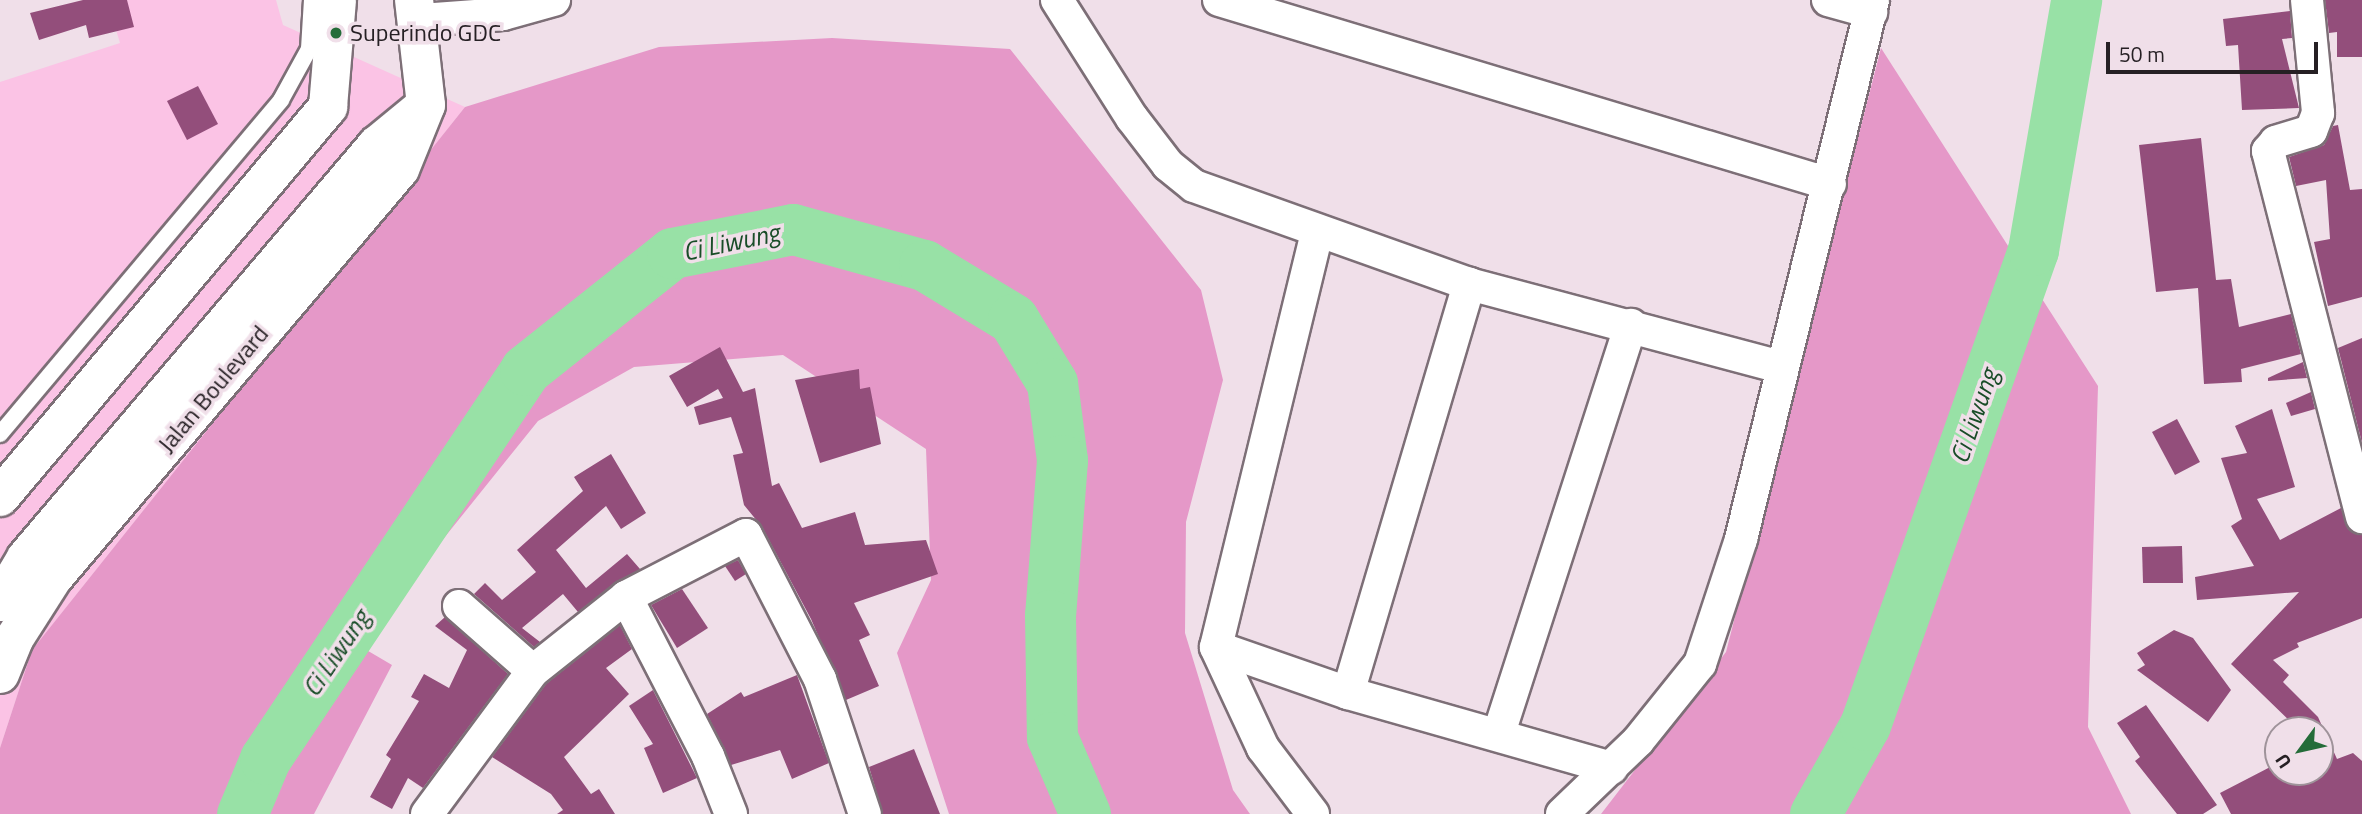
<!DOCTYPE html>
<html>
<head>
<meta charset="utf-8">
<style>
	body { margin:0 }
	#map { position:relative; width:2362px; height:814px; overflow:hidden; background:#f0dfe9; font-family:"Titillium Web",sans-serif }
	div>[style] { position:absolute }
	.green>* { inset:0; background:#fbc3e5 }
	.forest>* { inset:0; background:#e598c8 }
	.river>* { height:51px; margin:-25.5px; padding:0 25.5px; transform-origin:25.5px; border-radius:25.5px; background:#98e1a6 }
	.building>* { inset:0; background:#934e7b }
	.roads { filter:drop-shadow(2px 0 #7d6f77) drop-shadow(-2px 0 #7d6f77) drop-shadow(0 2px #7d6f77) drop-shadow(0 -2px #7d6f77) }
	.lane>* { height:16px; margin:-8px; padding:0 8px; transform-origin:8px; border-radius:8px; background:#fff }
	.street>* { height:32px; margin:-16px; padding:0 16px; transform-origin:16px; border-radius:16px; background:#fff }
	.secondary>* { height:38px; margin:-19px; padding:0 19px; transform-origin:19px; border-radius:19px; background:#fff }
	.dots>* { width:19px; height:19px; translate:-50% -50%; box-sizing:border-box; border:4px solid #f0dfe9; border-radius:50% }
	span { translate:-50% -50%; white-space:nowrap; text-align:center; line-height:1.15; -webkit-text-stroke:7px #f0dfe9; paint-order:stroke }
	.poi-label { font-size:24px; color:#262024 }
	.left { translate:0 -50%; text-align:left }
	.street-label { font-size:24px; color:#262024 }
	.water-label { font-size:26px; color:#194d28; font-style:italic }
	.north { position:absolute; left:2264px; top:716px; width:70px; height:70px; box-sizing:border-box; background:#f0dfe9; border:2px solid #9f939a; border-radius:50%; rotate:237deg; font-size:19px; font-weight:700; line-height:28px; text-align:center; color:#262024 }
	.north::after { content:''; display:block; margin:auto; width:24px; height:32px; background:#246c39; clip-path:polygon(50% 0,100% 100%,50% 72%,0 100%) }
	.scale { position:absolute; left:2106px; top:42px; width:212px; height:32px; box-sizing:border-box; border:4px solid #262024; border-top:0; padding-left:9px; font-size:21px; line-height:24px; white-space:nowrap; color:#262024; -webkit-text-stroke:5px #f0dfe9; paint-order:stroke }
</style>
</head>
<body>
<div id="map">
	<div class="green">
		<div style="clip-path:polygon(107px 0,276px 0,283px 25px,465px 107px,32px 650px,0 748px,0 82px,120px 43px)"></div>
	</div>
	<div class="forest">
		<div style="clip-path:polygon(832px 38px,1010px 49px,1201px 290px,1223px 380px,1186px 522px,1185px 633px,1233px 790px,1250px 814px,949px 814px,897px 653px,931px 580px,926px 449px,783px 355px,634px 367px,538px 421px,358px 645px,392px 665px,314px 814px,0 814px,0 748px,32px 650px,465px 107px,659px 47px)"></div>
		<div style="clip-path:polygon(1881px 48px,2098px 386px,2088px 727px,2131px 814px,1601px 814px,1726px 652px)"></div>
	</div>
	<div class="river">
		<div style="left:242px;top:814px;width:60px;rotate:-67.3deg"></div>
		<div style="left:265px;top:759px;width:468px;rotate:-56.2deg"></div>
		<div style="left:525px;top:370px;width:188px;rotate:-38.5deg"></div>
		<div style="left:672px;top:253px;width:123px;rotate:-11.2deg"></div>
		<div style="left:793px;top:229px;width:136px;rotate:15.4deg"></div>
		<div style="left:924px;top:265px;width:104px;rotate:31.2deg"></div>
		<div style="left:1013px;top:319px;width:75px;rotate:58.6deg"></div>
		<div style="left:1052px;top:383px;width:78px;rotate:82.6deg"></div>
		<div style="left:1062px;top:460px;width:155px;rotate:94.4deg"></div>
		<div style="left:1050px;top:615px;width:122px;rotate:89.1deg"></div>
		<div style="left:1052px;top:737px;width:84px;rotate:66.8deg"></div>
		<div style="left:1815px;top:814px;width:102px;rotate:-60.7deg"></div>
		<div style="left:1865px;top:725px;width:504px;rotate:-70.52deg"></div>
		<div style="left:2033px;top:250px;width:254px;rotate:-80.2deg"></div>
	</div>
	<div class="building">
		<div style="clip-path:polygon(83px 0,127px 0,134px 27px,89px 38px,86px 25px,39px 40px,30px 13px)"></div>
		<div style="clip-path:polygon(2325px 0,2362px 0,2362px 57px,2337px 57px,2337px 32px,2329px 33px)"></div>
		<div style="clip-path:polygon(2290px 11px,2292px 38px,2282px 39px,2299px 108px,2242px 110px,2238px 45px,2226px 46px,2223px 19px)"></div>
		<div style="clip-path:polygon(198px 86px,218px 124px,187px 140px,167px 101px)"></div>
		<div style="clip-path:polygon(2338px 125px,2350px 190px,2362px 189px,2362px 297px,2328px 306px,2314px 242px,2330px 239px,2326px 180px,2296px 186px,2289px 157px,2324px 145px,2333px 126px)"></div>
		<div style="clip-path:polygon(2201px 138px,2216px 280px,2231px 279px,2239px 327px,2291px 314px,2301px 354px,2241px 369px,2242px 382px,2204px 384px,2198px 288px,2156px 292px,2139px 145px)"></div>
		<div style="clip-path:polygon(2362px 338px,2362px 443px,2338px 348px)"></div>
		<div style="clip-path:polygon(720px 347px,743px 392px,755px 388px,772px 486px,779px 483px,802px 528px,855px 512px,865px 545px,926px 540px,938px 574px,854px 603px,870px 635px,859px 640px,879px 686px,846px 700px,811px 619px,762px 527px,744px 505px,733px 455px,743px 453px,731px 417px,699px 425px,694px 407px,723px 398px,718px 389px,687px 407px,669px 376px)"></div>
		<div style="clip-path:polygon(2303px 362px,2307px 378px,2268px 381px,2268px 378px)"></div>
		<div style="clip-path:polygon(859px 369px,860px 389px,870px 387px,881px 444px,820px 463px,795px 380px)"></div>
		<div style="clip-path:polygon(2311px 392px,2315px 409px,2291px 416px,2286px 403px)"></div>
		<div style="clip-path:polygon(2272px 409px,2295px 487px,2257px 499px,2280px 540px,2341px 508px,2348px 529px,2362px 535px,2362px 618px,2297px 643px,2299px 647px,2273px 660px,2289px 675px,2283px 682px,2318px 717px,2337px 759px,2353px 753px,2362px 761px,2362px 814px,2231px 814px,2220px 793px,2276px 764px,2273px 759px,2278px 756px,2278px 772px,2320px 772px,2320px 730px,2299px 730px,2231px 664px,2299px 592px,2197px 600px,2195px 577px,2254px 566px,2231px 526px,2242px 519px,2221px 458px,2247px 453px,2235px 426px)"></div>
		<div style="clip-path:polygon(2177px 419px,2200px 462px,2175px 475px,2152px 432px)"></div>
		<div style="clip-path:polygon(611px 454px,646px 513px,621px 529px,606px 506px,556px 550px,586px 588px,627px 554px,640px 569px,578px 612px,563px 594px,522px 628px,540px 642px,534px 647px,474px 594px,485px 583px,502px 600px,536px 572px,517px 550px,583px 491px,574px 477px)"></div>
		<div style="clip-path:polygon(2182px 546px,2183px 583px,2143px 583px,2142px 547px)"></div>
		<div style="clip-path:polygon(738px 560px,746px 574px,735px 581px,725px 566px)"></div>
		<div style="clip-path:polygon(682px 589px,708px 628px,677px 648px,651px 605px)"></div>
		<div style="clip-path:polygon(445px 617px,508px 674px,423px 788px,408px 778px,392px 809px,370px 797px,391px 759px,386px 755px,419px 701px,411px 697px,424px 674px,449px 688px,467px 650px,435px 626px)"></div>
		<div style="clip-path:polygon(620px 625px,632px 649px,606px 668px,629px 694px,564px 757px,591px 794px,599px 789px,615px 814px,557px 814px,563px 810px,551px 794px,492px 757px,546px 684px)"></div>
		<div style="clip-path:polygon(2174px 630px,2193px 638px,2231px 690px,2208px 722px,2137px 670px,2145px 665px,2137px 653px)"></div>
		<div style="clip-path:polygon(797px 675px,829px 763px,792px 779px,780px 750px,731px 765px,707px 714px,741px 692px,744px 697px)"></div>
		<div style="clip-path:polygon(653px 690px,697px 778px,663px 793px,644px 748px,653px 744px,629px 706px)"></div>
		<div style="clip-path:polygon(2146px 705px,2217px 805px,2203px 814px,2177px 814px,2135px 761px,2140px 757px,2117px 723px)"></div>
		<div style="clip-path:polygon(914px 749px,940px 814px,883px 814px,869px 767px)"></div>
	</div>
	<div class="roads">
		<div class="lane">
			<div style="left:0;top:434px;width:436px;rotate:-49.9deg"></div>
			<div style="left:281px;top:100px;width:58px;rotate:-61.2deg"></div>
			<div style="left:309px;top:49px;width:49px;rotate:-86.5deg"></div>
		</div>
		<div class="street">
			<div style="left:1057px;top:0;width:140px;rotate:57.6deg"></div>
			<div style="left:1132px;top:118px;width:59px;rotate:52.5deg"></div>
			<div style="left:1168px;top:165px;width:33px;rotate:39deg"></div>
			<div style="left:1194px;top:186px;width:292px;rotate:19.6deg"></div>
			<div style="left:1469px;top:284px;width:324px;rotate:14.9deg"></div>
			<div style="left:1219px;top:0;width:638px;rotate:16.76deg"></div>
			<div style="left:1828px;top:0;width:45px;rotate:15.6deg"></div>
			<div style="left:2307px;top:0;width:114px;rotate:84.4deg"></div>
			<div style="left:2318px;top:113px;width:19px;rotate:111deg"></div>
			<div style="left:2311px;top:131px;width:37px;rotate:163deg"></div>
			<div style="left:2276px;top:142px;width:12px;rotate:132deg"></div>
			<div style="left:2268px;top:151px;width:378px;rotate:75.6deg"></div>
			<div style="left:421px;top:20px;width:82px;rotate:-4.2deg"></div>
			<div style="left:503px;top:14px;width:53px;rotate:-15.4deg"></div>
			<div style="left:459px;top:606px;width:98px;rotate:41.3deg"></div>
			<div style="left:1216px;top:647px;width:140px;rotate:19.2deg"></div>
			<div style="left:1348px;top:693px;width:274px;rotate:15.9deg"></div>
			<div style="left:1348px;top:693px;width:427px;rotate:-73.5deg"></div>
			<div style="left:1499px;top:733px;width:429px;rotate:-72.1deg"></div>
			<div style="left:427px;top:814px;width:178px;rotate:-53.5deg"></div>
			<div style="left:533px;top:671px;width:119px;rotate:-38.5deg"></div>
			<div style="left:731px;top:814px;width:62px;rotate:-111.6deg"></div>
			<div style="left:708px;top:756px;width:179px;rotate:-117.3deg"></div>
			<div style="left:626px;top:597px;width:135px;rotate:-27.3deg"></div>
			<div style="left:746px;top:535px;width:162px;rotate:62.8deg"></div>
			<div style="left:820px;top:679px;width:142px;rotate:71.6deg"></div>
			<div style="left:1313px;top:814px;width:83px;rotate:-127.1deg"></div>
			<div style="left:1263px;top:748px;width:111px;rotate:-115deg"></div>
			<div style="left:1216px;top:647px;width:426px;rotate:-76.3deg"></div>
			<div style="left:1562px;top:814px;width:105px;rotate:-43.8deg"></div>
			<div style="left:1638px;top:741px;width:99px;rotate:-51.2deg"></div>
			<div style="left:1700px;top:664px;width:132px;rotate:-71.8deg"></div>
			<div style="left:1741px;top:539px;width:555px;rotate:-76.24deg"></div>
		</div>
		<div class="secondary">
			<div style="left:0;top:497px;width:510px;rotate:-49.94deg"></div>
			<div style="left:328px;top:107px;width:107px;rotate:-85.2deg"></div>
			<div style="left:0;top:602px;width:51px;rotate:-59.4deg"></div>
			<div style="left:26px;top:558px;width:542px;rotate:-49.64deg"></div>
			<div style="left:377px;top:145px;width:58px;rotate:-39.4deg"></div>
			<div style="left:0;top:674px;width:38px;rotate:-68deg"></div>
			<div style="left:14px;top:639px;width:72px;rotate:-57.4deg"></div>
			<div style="left:53px;top:578px;width:536px;rotate:-49.69deg"></div>
			<div style="left:400px;top:169px;width:69px;rotate:-67.9deg"></div>
			<div style="left:426px;top:105px;width:106px;rotate:-96.5deg"></div>
		</div>
	</div>
	<div class="dots">
		<div style="left:336px;top:33px;background:#246c39"></div>
	</div>
	<div class="poi-label">
		<span class="left" style="left:350px;top:33px">Superindo GDC</span>
	</div>
	<div class="street-label">
		<span style="left:213px;top:389px;rotate:-50deg">Jalan Boulevard</span>
	</div>
	<div class="water-label">
		<span style="left:731px;top:242px;rotate:-12deg">Ci Liwung</span>
		<span style="left:1974px;top:416px;rotate:-71deg">Ci Liwung</span>
		<span style="left:336px;top:653px;rotate:-56deg">Ci Liwung</span>
	</div>
	<div class="north">U</div>
	<div class="scale">50 m</div>
</div>
</body>
</html>
